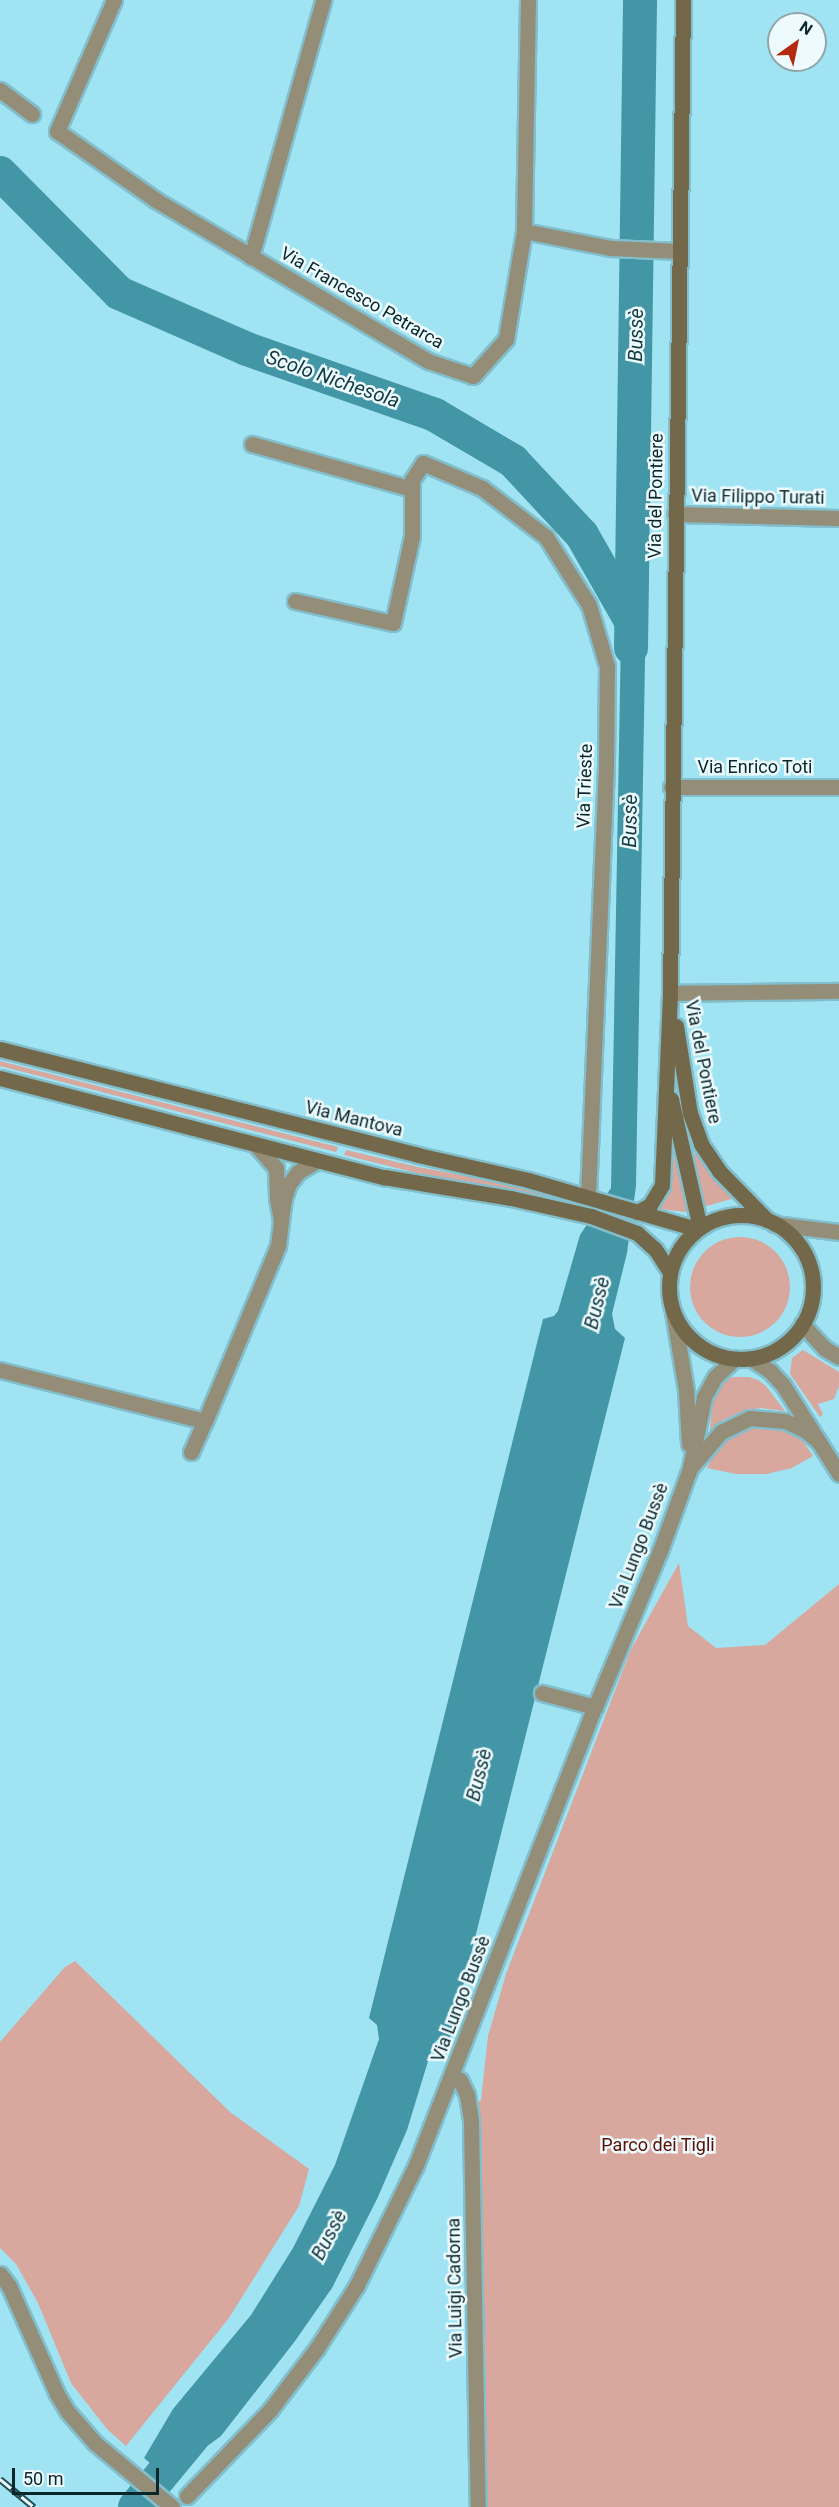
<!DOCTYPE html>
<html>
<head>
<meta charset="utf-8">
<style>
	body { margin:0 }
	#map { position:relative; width:839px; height:2507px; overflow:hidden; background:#a0e4f3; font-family:Roboto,sans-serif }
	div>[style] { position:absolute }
	.green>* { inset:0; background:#d8a79d }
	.round { border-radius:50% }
	.water>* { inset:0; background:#4396a6 }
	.river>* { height:34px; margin:-17px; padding:0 17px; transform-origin:17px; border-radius:17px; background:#4396a6 }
	.roads { filter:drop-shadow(2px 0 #82becb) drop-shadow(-2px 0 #82becb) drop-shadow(0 2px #82becb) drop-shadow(0 -2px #82becb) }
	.minor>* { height:15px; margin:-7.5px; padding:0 7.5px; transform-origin:7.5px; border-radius:7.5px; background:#948d78 }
	.tertiary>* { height:15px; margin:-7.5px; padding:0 7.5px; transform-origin:7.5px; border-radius:7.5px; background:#948d78 }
	.secondary>* { height:15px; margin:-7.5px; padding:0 7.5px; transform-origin:7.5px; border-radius:7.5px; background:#73694a }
	.secondary>.ring { margin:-7.5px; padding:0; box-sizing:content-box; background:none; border:15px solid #73694a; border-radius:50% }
	.rail>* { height:7px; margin-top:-3.5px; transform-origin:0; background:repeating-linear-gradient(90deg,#eefbfe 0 14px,#274c53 0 28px); box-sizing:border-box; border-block:2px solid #274c53 }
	span { translate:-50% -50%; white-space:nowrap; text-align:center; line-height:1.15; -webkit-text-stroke:5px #eefbfe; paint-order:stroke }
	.street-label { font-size:18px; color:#09262b }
	.park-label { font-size:18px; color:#5c0d01 }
	.water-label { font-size:20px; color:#123941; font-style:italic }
	.north { position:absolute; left:767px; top:12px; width:60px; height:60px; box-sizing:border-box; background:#eefbfe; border:2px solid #92a6aa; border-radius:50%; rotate:33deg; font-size:16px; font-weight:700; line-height:24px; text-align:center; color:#09262b }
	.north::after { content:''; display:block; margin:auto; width:21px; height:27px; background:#b5290e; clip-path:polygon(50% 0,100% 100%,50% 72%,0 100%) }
	.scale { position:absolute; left:12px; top:2468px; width:147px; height:27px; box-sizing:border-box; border:3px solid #09262b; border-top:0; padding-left:8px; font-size:18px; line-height:21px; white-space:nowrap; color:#09262b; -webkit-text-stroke:4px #eefbfe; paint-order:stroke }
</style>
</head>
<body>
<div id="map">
	<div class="green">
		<div style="clip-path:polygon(0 1061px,338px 1147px,336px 1152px,0 1066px)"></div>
		<div style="clip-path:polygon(346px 1150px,418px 1167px,561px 1194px,560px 1199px,417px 1173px,344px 1155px)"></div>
		<div style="clip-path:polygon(699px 1153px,707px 1168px,735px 1198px,703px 1207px,690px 1156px)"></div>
		<div style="clip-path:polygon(675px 1158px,682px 1183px,687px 1212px,659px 1209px,669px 1195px,671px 1159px)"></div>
		<div class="round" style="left:690px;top:1237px;width:100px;height:100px"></div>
		<div style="clip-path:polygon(803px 1350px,839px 1372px,839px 1386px,834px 1399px,818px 1404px,823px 1414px,820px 1417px,790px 1374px,792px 1358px)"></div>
		<div style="clip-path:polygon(732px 1377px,749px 1377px,758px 1380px,766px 1386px,785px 1411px,761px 1408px,747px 1410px,723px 1420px,710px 1430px,713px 1393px,718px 1385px)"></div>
		<div style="clip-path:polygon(763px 1425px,790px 1432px,802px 1440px,813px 1456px,792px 1468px,766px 1474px,736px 1474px,707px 1468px,716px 1448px,725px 1439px,736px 1432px)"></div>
		<div style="clip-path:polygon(679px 1563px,688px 1626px,716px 1648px,765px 1645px,839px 1584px,839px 2507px,484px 2507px,475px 2103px,481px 2100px,488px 2036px,506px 1974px,631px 1649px)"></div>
		<div style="clip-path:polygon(75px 1961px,230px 2112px,309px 2169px,299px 2206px,229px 2318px,126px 2446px,107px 2429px,71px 2383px,38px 2303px,16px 2264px,0 2248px,0 2042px,65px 1967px)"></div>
	</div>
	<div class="water">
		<div style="clip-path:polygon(619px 602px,646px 602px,636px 1186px,627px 1253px,612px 1314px,615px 1329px,625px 1338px,450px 2038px,437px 2040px,433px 2045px,407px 2130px,377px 2199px,332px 2288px,295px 2341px,221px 2436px,202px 2450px,173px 2483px,144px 2458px,173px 2409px,251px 2315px,293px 2248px,335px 2165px,379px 2039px,377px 2025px,369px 2018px,543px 1319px,554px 1316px,558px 1311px,580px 1235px,611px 1188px,621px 635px)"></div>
	</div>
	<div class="river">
		<div style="left:0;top:173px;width:169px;rotate:45.2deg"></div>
		<div style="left:119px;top:293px;width:140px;rotate:23.6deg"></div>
		<div style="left:247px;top:349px;width:199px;rotate:19.3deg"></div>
		<div style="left:435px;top:415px;width:91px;rotate:30.5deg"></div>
		<div style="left:513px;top:461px;width:101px;rotate:47deg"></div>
		<div style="left:582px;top:535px;width:99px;rotate:60.3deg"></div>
		<div style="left:631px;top:648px;width:648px;rotate:-89.2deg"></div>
		<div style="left:135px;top:2507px;width:91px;rotate:-50.4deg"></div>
	</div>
	<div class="roads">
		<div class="minor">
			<div style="left:114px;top:0;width:143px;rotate:113.5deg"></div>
			<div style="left:57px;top:131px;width:121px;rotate:34.9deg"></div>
			<div style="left:156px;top:200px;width:316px;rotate:30.6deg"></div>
			<div style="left:428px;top:361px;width:47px;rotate:18.4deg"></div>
			<div style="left:473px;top:376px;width:50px;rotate:-48.3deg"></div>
			<div style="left:506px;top:339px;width:109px;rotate:-80.5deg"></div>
			<div style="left:528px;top:0;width:231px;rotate:91deg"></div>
			<div style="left:524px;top:231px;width:89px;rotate:11.1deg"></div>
			<div style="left:611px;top:248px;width:68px;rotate:2.5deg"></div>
			<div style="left:0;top:90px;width:40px;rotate:37deg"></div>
			<div style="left:251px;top:257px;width:267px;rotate:-74.3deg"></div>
			<div style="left:252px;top:444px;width:166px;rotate:15.7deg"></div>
			<div style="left:675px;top:514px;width:164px;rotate:1.4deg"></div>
			<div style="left:295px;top:601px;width:100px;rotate:12.7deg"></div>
			<div style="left:393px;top:623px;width:89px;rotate:-77.7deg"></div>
			<div style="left:412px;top:536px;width:56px;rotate:-90deg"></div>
			<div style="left:412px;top:480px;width:20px;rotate:-57deg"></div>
			<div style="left:423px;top:463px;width:64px;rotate:23deg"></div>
			<div style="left:482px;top:488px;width:81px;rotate:37.4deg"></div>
			<div style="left:546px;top:537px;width:80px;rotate:57.7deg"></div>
			<div style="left:589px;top:605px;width:64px;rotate:73.6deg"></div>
			<div style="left:607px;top:666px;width:100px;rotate:90.6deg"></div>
			<div style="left:606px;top:766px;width:429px;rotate:92.4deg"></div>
			<div style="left:671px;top:787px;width:168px"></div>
			<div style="left:670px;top:993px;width:169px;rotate:-0.7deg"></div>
			<div style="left:255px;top:1144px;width:32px;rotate:49deg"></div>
			<div style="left:276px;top:1168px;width:30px;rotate:88deg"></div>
			<div style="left:277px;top:1198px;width:22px;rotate:80deg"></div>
			<div style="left:281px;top:1220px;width:21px;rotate:-82deg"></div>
			<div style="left:284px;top:1199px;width:16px;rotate:-72deg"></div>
			<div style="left:289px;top:1184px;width:15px;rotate:-53deg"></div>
			<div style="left:298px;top:1172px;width:23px;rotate:-31deg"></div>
			<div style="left:673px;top:1312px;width:79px;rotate:80.5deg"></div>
			<div style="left:686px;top:1390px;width:54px;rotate:86.8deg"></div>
			<div style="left:0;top:1370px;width:211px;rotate:14deg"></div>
			<div style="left:205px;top:1421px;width:190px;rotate:-67.4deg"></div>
			<div style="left:278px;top:1246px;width:26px;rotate:-83deg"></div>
			<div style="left:191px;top:1452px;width:34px;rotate:-66deg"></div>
			<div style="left:542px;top:1693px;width:55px;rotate:14.8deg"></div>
			<div style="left:452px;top:2076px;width:9px;rotate:27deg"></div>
			<div style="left:460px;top:2080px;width:17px;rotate:65deg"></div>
			<div style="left:467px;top:2095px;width:26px;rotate:81deg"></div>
			<div style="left:471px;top:2121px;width:386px;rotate:89deg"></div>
			<div style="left:0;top:2274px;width:15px;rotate:53deg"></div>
			<div style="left:9px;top:2286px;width:118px;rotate:66deg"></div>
			<div style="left:57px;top:2394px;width:21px;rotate:59deg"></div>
			<div style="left:68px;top:2412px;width:41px;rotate:48.9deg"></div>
			<div style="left:95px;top:2443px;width:100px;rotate:39.7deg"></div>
			<div style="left:187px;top:2496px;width:120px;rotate:-46deg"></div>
			<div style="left:270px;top:2410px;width:78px;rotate:-52.8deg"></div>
			<div style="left:317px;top:2348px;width:75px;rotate:-57.6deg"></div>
			<div style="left:357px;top:2285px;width:134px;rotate:-63.8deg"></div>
			<div style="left:416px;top:2165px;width:492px;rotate:-68.7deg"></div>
			<div style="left:595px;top:1707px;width:169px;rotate:-67.4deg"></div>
			<div style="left:660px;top:1551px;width:88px;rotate:-70.1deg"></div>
			<div style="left:690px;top:1468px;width:72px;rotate:-78.8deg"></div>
			<div style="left:704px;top:1397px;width:23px;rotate:-61deg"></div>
			<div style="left:715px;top:1377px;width:26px;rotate:-43deg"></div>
		</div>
		<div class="tertiary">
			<div style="left:774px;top:1224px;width:65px;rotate:7deg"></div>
			<div style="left:802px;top:1324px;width:33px;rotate:47deg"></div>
			<div style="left:824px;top:1348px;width:17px;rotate:31deg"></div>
			<div style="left:752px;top:1359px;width:22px;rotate:34deg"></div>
			<div style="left:770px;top:1371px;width:19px;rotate:47deg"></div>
			<div style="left:783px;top:1385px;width:105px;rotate:57.8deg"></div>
			<div style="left:690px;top:1468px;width:48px;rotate:-49.3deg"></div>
			<div style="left:721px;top:1432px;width:32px;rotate:-26deg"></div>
			<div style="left:750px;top:1418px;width:35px;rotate:5deg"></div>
			<div style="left:785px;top:1421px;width:23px;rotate:25deg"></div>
			<div style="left:806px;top:1431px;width:17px;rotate:40deg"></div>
		</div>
		<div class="secondary">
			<div style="left:676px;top:1026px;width:88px;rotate:80.9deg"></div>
			<div style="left:690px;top:1113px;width:33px;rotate:70deg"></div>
			<div style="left:701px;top:1144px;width:32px;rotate:56deg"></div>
			<div style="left:719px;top:1171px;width:69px;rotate:45.6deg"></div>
			<div style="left:0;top:1049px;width:431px;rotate:14.2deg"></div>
			<div style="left:418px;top:1155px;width:113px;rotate:12.8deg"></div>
			<div style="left:528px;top:1180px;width:176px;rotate:16.2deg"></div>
			<div style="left:0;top:1078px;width:397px;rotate:14.5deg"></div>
			<div style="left:384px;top:1177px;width:129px;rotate:9.4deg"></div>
			<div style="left:511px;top:1198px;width:82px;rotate:12.7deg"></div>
			<div style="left:591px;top:1216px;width:49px;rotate:20.3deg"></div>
			<div style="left:637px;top:1233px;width:24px;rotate:42deg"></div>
			<div style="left:655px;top:1249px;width:27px;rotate:57deg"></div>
			<div style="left:671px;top:1099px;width:132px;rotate:77.3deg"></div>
			<div style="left:637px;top:1212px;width:15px;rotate:-28deg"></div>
			<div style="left:650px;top:1205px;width:23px;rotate:-59deg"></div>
			<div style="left:662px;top:1185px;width:192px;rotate:-87.6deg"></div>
			<div style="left:670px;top:993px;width:993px;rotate:-89.25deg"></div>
			<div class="ring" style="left:669px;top:1215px;width:129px;height:129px"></div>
		</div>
	</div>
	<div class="rail">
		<div style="left:0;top:2479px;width:44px;rotate:39.5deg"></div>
	</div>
	<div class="street-label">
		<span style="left:362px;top:298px;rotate:30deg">Via Francesco Petrarca</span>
		<span style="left:656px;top:496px;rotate:-89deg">Via del Pontiere</span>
		<span style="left:758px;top:497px;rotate:1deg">Via Filippo Turati</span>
		<span style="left:755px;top:767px">Via Enrico Toti</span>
		<span style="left:585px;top:786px;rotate:-88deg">Via Trieste</span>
		<span style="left:703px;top:1062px;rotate:79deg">Via del Pontiere</span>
		<span style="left:354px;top:1119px;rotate:14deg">Via Mantova</span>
		<span style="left:639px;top:1546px;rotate:-69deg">Via Lungo Bussè</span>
		<span style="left:461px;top:1999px;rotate:-69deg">Via Lungo Bussè</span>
		<span style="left:455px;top:2288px;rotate:-91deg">Via Luigi Cadorna</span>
	</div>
	<div class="park-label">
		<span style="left:658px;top:2145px">Parco dei Tigli</span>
	</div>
	<div class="water-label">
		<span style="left:636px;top:335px;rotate:-89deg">Bussè</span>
		<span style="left:333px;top:379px;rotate:19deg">Scolo Nichesola</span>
		<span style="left:630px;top:821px;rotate:-89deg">Bussè</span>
		<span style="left:597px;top:1303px;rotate:-76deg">Bussè</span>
		<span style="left:479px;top:1775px;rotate:-76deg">Bussè</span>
		<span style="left:329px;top:2235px;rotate:-62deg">Bussè</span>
	</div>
	<div class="north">N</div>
	<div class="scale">50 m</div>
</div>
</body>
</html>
